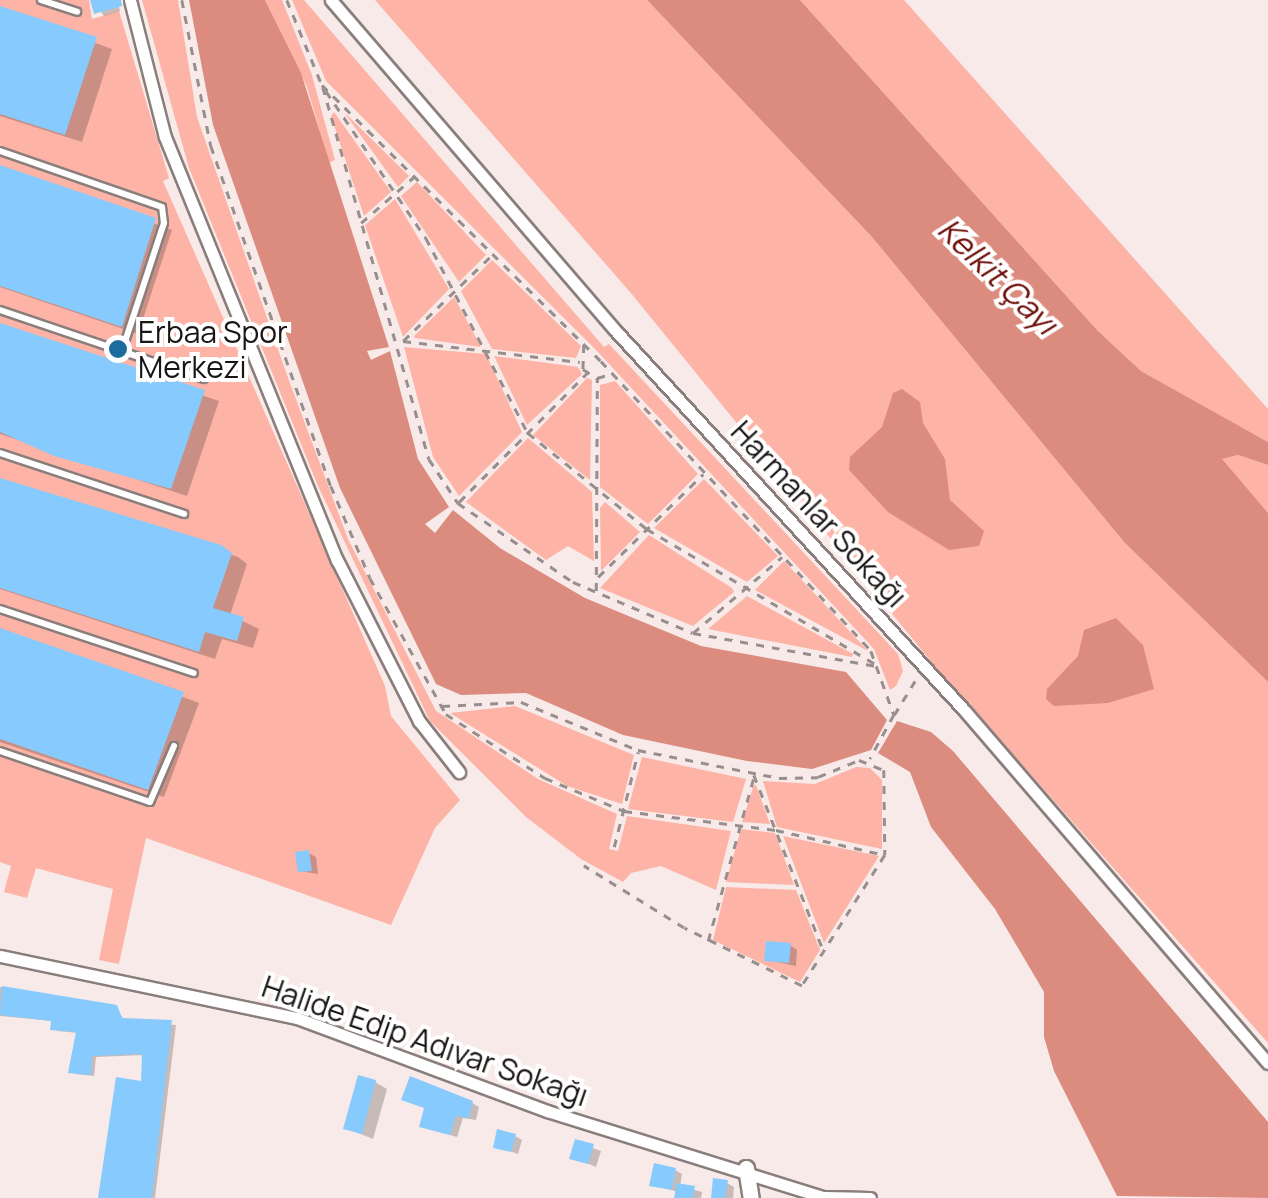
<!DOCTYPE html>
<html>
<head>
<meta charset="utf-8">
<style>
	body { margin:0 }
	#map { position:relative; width:1268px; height:1198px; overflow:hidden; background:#f8eae8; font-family:Manrope,sans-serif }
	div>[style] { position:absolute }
	.green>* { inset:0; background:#fdb3a6 }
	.water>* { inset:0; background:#db8c7f }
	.shadow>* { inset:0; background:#0003 }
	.building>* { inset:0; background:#87cafd }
	.path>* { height:2.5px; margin-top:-1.25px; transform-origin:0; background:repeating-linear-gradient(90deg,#988e8d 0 8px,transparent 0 16px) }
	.roads { filter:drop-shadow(2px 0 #8a7e7c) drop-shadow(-2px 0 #8a7e7c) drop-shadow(0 2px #8a7e7c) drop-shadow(0 -2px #8a7e7c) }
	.service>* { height:6px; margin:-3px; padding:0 3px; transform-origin:3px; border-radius:3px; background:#fff }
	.minor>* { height:11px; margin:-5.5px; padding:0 5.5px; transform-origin:5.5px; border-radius:5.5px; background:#fff }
	.tertiary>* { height:15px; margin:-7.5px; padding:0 7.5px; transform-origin:7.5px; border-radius:7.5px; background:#fff }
	.dots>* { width:28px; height:28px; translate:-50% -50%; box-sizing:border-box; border:5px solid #fff; border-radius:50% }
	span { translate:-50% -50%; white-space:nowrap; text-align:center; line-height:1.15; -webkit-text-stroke:8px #fff; paint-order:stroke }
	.poi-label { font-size:30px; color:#191514 }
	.left { translate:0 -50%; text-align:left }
	.street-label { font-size:30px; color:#191514 }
	.water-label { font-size:32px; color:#6d0d07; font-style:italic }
</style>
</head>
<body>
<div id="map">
	<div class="green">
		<div style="clip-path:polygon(0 0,89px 0,92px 19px,119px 11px,169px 178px,163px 181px,385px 686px,391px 716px,460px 800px,435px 828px,391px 925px,146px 838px,119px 964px,99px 960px,113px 889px,36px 868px,27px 898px,4px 892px,11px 866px,0 862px)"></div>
		<div style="clip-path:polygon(142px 0,178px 0,197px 117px,287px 375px,348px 539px,436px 711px,538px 779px,617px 814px,609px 849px,618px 851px,627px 816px,731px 831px,716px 890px,661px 866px,631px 873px,623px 882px,581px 859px,526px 817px,430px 721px,318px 486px,189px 168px)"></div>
		<div style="clip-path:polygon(265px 0,282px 0,312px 75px,335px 160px,329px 163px,307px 87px)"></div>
		<div style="clip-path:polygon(292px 0,304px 0,604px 347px,609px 344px,898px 654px,903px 671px,896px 686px,890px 690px,874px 649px,597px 351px,326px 81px)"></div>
		<div style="clip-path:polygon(375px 0,647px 0,872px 237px,1124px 542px,1268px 682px,1268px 1043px,933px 664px,630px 292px)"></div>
		<div style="clip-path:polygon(800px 0,904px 0,1268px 409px,1268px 442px,1141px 371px,1097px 330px)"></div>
		<div style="clip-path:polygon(334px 112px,391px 192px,364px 216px,331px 116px)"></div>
		<div style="clip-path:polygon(346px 114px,409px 176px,398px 187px,346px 115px)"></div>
		<div style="clip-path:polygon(417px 182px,486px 255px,459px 282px,401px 196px)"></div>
		<div style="clip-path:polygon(395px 199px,449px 289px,403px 337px,365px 225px)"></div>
		<div style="clip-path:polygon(492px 260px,581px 346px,576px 358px,492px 349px,461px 291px)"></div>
		<div style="clip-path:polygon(454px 297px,481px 347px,415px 338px,414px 336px)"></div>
		<div style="clip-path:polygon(404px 347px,486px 354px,522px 432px,459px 496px,433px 457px)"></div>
		<div style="clip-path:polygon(494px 356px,578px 367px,582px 374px,527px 425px)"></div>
		<div style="clip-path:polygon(587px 378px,592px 380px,590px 480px,533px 435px)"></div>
		<div style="clip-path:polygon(615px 381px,698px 474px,648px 524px,600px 487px,600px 385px)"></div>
		<div style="clip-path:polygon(528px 438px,592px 492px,594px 561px,568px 546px,546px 560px,466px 502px)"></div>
		<div style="clip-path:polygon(1238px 455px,1268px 465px,1268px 513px,1224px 464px,1222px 459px)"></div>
		<div style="clip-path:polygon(704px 479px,778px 556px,747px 582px,654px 528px)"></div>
		<div style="clip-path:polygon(605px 502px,640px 532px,601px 571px,600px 508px)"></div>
		<div style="clip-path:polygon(649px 535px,732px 588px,734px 592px,693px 626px,600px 588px)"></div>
		<div style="clip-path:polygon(784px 561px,868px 651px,755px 590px)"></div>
		<div style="clip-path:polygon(747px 596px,853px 654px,852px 657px,708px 629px)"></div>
		<div style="clip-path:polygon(515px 706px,634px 755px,622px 804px,567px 786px,450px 713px)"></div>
		<div style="clip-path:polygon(642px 757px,746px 779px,733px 822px,628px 809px)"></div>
		<div style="clip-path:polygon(856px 767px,870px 768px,882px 780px,882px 849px,777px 827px,763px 781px,815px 784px)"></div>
		<div style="clip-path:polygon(754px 785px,756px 785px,770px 824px,742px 822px)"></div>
		<div style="clip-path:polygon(741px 829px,775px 833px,794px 885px,726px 882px)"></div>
		<div style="clip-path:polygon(783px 836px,879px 856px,824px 943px)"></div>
		<div style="clip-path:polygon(726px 887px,796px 890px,820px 950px,800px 982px,713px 940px)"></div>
	</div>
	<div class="water">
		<div style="clip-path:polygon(189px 0,265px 0,301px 73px,389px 347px,367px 351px,371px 360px,390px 351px,418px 459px,449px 507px,425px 524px,435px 533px,453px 510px,500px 548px,585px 598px,701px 646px,846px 672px,887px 720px,871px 750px,812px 769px,747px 761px,623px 735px,526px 693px,461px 695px,436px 684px,340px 488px,213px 125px)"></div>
		<div style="clip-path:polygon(647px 0,800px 0,1097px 330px,1141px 371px,1268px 442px,1268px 465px,1238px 455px,1222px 459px,1268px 513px,1268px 682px,1124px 542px,872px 237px)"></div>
		<div style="clip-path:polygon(902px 389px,920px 402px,923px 423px,945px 459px,950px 500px,984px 531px,979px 546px,949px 550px,888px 512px,849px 470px,850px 457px,882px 427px,893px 393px)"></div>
		<div style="clip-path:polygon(1116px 618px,1143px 645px,1154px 689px,1108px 703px,1054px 706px,1046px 699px,1047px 689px,1078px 656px,1084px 630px)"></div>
		<div style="clip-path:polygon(897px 721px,931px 732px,953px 751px,1268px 1122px,1268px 1198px,1117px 1196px,1054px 1071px,1044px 1037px,1044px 992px,995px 909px,931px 827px,910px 772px,878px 753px)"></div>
	</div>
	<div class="shadow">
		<div style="clip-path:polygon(92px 0,117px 0,120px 11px,104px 16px)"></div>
		<div style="clip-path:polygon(0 8px,112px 49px,82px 142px,0 116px)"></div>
		<div style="clip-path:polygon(0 168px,172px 230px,138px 334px,0 287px)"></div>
		<div style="clip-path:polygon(0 326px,219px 401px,187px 496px,0 434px)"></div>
		<div style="clip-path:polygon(0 479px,238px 557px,247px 564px,230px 615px,259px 629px,253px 648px,222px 639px,215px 659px,0 589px)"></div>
		<div style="clip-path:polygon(0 628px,199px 703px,164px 797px,0 742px)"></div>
		<div style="clip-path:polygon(309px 853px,316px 857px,318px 874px,300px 871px)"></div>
		<div style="clip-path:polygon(790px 945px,797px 950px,796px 966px,767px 960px)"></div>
		<div style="clip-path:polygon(0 987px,116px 1008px,125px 1021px,176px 1025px,155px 1198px,101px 1198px,144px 1084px,145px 1055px,96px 1057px,94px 1076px,75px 1074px,79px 1033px,57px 1031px,54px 1021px,0 1016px)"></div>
		<div style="clip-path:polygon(375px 1082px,387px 1089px,373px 1139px,346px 1128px)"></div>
		<div style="clip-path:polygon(472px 1103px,479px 1107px,476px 1120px,463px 1118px,457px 1137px,429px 1129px,427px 1109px)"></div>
		<div style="clip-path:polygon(515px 1136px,522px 1140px,518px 1154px,495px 1146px)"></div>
		<div style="clip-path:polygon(576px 1142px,601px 1151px,596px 1167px,572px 1157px)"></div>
		<div style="clip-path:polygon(675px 1170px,682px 1174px,680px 1186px,702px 1192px,701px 1198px,677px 1198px,678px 1192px,652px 1184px)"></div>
		<div style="clip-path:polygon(727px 1183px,734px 1187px,733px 1198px,717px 1198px)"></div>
	</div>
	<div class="building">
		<div style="clip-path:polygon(90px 0,121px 0,122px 6px,94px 14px)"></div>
		<div style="clip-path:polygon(0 6px,97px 37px,65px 135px,0 114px)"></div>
		<div style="clip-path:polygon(0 165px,156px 218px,122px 327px,0 286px)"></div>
		<div style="clip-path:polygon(0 323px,205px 390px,171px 489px,54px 456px,0 432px)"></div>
		<div style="clip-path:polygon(0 478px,221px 545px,232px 553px,213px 608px,244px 617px,237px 641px,205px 632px,199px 652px,0 588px)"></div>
		<div style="clip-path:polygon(0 628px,184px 692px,148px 790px,0 739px)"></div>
		<div style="clip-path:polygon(309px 850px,312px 871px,298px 872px,295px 852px)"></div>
		<div style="clip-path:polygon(766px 941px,791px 943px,789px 963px,764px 961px)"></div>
		<div style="clip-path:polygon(2px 986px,117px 1005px,122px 1018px,172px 1020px,152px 1198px,98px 1198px,116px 1077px,141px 1081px,142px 1054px,92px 1056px,91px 1075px,68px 1073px,76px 1032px,50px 1030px,51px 1021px,0 1015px)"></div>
		<div style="clip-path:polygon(358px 1075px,376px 1080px,362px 1134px,343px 1129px)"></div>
		<div style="clip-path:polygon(410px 1076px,473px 1101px,469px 1118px,456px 1116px,450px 1135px,419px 1127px,424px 1108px,401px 1100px)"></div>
		<div style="clip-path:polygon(497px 1129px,516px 1134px,511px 1152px,493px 1148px)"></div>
		<div style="clip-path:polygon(575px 1139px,594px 1144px,588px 1164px,569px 1159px)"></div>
		<div style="clip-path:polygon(654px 1163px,676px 1168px,672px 1190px,649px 1186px)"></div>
		<div style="clip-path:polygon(713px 1178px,728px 1180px,725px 1198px,711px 1198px)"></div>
		<div style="clip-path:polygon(677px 1183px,695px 1186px,693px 1198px,674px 1198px)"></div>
	</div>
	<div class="path">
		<div style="left:182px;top:0;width:149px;rotate:78.8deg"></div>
		<div style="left:211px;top:146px;width:361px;rotate:70.6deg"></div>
		<div style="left:331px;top:486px;width:100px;rotate:67deg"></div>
		<div style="left:370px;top:578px;width:156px;rotate:60.8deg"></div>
		<div style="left:446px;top:714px;width:118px;rotate:32.9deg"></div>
		<div style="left:545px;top:778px;width:86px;rotate:22.7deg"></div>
		<div style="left:624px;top:811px;width:153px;rotate:7.1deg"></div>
		<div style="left:776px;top:830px;width:112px;rotate:12.9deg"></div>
		<div style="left:287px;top:0;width:92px;rotate:67.6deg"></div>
		<div style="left:322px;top:85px;width:392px;rotate:44.7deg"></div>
		<div style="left:601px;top:361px;width:396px;rotate:47deg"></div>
		<div style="left:871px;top:651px;width:68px;rotate:70.2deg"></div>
		<div style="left:894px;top:715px;width:50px;rotate:118.6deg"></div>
		<div style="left:323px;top:87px;width:387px;rotate:74.1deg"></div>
		<div style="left:429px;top:459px;width:53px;rotate:56.6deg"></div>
		<div style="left:458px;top:503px;width:140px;rotate:34.5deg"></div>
		<div style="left:573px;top:582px;width:130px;rotate:23deg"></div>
		<div style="left:693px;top:633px;width:186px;rotate:10.2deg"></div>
		<div style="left:326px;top:91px;width:178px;rotate:55.8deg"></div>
		<div style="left:426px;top:238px;width:220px;rotate:62.4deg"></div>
		<div style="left:528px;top:433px;width:153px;rotate:38.9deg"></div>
		<div style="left:647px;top:529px;width:265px;rotate:30.6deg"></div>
		<div style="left:361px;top:223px;width:72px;rotate:-41deg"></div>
		<div style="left:403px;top:341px;width:178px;rotate:6.8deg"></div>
		<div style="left:403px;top:341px;width:122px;rotate:-44deg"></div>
		<div style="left:584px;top:345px;width:24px;rotate:92deg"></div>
		<div style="left:583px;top:369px;width:17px;rotate:33deg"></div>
		<div style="left:597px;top:378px;width:15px;rotate:-16deg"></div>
		<div style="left:459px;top:502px;width:182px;rotate:-45.2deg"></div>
		<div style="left:598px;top:577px;width:147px;rotate:-44.4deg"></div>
		<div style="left:596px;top:591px;width:213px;rotate:-89.7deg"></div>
		<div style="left:693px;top:633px;width:117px;rotate:-40.5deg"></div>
		<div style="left:442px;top:706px;width:79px;rotate:-2.9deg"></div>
		<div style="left:521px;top:702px;width:126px;rotate:22.3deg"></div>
		<div style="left:638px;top:750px;width:144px;rotate:11.2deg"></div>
		<div style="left:779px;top:778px;width:39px;rotate:-1deg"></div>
		<div style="left:818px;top:777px;width:44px;rotate:-22.5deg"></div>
		<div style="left:859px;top:760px;width:27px;rotate:22deg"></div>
		<div style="left:884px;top:770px;width:85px;rotate:89.3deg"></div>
		<div style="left:885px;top:855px;width:155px;rotate:122.4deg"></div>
		<div style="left:802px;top:986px;width:131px;rotate:-153.8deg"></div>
		<div style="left:684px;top:928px;width:118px;rotate:-148.2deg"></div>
		<div style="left:894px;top:715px;width:46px;rotate:-58.4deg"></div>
		<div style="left:754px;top:775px;width:187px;rotate:68.4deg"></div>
		<div style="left:614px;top:847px;width:98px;rotate:-75.8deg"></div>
		<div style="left:708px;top:941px;width:171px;rotate:-74.4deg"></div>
	</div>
	<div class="roads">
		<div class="service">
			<div style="left:41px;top:0;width:38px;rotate:18deg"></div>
			<div style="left:0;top:151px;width:171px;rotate:19.1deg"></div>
			<div style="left:162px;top:207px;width:16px;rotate:83deg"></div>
			<div style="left:164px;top:223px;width:135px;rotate:108.2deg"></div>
			<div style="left:0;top:310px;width:215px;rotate:18.7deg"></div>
			<div style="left:0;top:453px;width:194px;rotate:18.3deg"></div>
			<div style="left:0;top:609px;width:204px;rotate:18.3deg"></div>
			<div style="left:0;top:751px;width:158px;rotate:18.8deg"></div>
			<div style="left:150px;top:802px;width:61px;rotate:-66.8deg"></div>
		</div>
		<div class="minor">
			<div style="left:130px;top:0;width:141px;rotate:75.7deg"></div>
			<div style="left:165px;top:137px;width:457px;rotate:67.9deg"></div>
			<div style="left:337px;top:560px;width:181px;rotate:63deg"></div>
			<div style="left:419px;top:721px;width:65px;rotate:51.9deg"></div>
			<div style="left:331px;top:0;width:434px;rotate:49.3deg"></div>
			<div style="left:614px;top:329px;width:519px;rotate:47.42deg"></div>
			<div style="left:965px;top:711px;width:464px;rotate:49.3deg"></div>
			<div style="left:0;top:956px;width:303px;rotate:11.8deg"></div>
			<div style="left:297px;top:1018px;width:267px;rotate:20.4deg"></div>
			<div style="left:547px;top:1111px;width:293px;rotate:17.3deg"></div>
			<div style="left:825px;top:1197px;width:45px;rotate:1.3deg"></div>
		</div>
		<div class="tertiary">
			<div style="left:746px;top:1168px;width:30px;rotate:81deg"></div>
		</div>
	</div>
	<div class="dots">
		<div style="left:118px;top:349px;background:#1d6c9e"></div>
	</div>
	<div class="poi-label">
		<span class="left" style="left:138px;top:349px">Erbaa Spor<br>Merkezi</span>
	</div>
	<div class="street-label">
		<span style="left:819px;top:514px;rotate:47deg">Harmanlar Sokağı</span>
		<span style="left:425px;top:1041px;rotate:19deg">Halide Edip Adıvar Sokağı</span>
	</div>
	<div class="water-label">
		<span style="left:998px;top:276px;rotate:44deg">Kelkit Çayı</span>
	</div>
</div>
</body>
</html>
